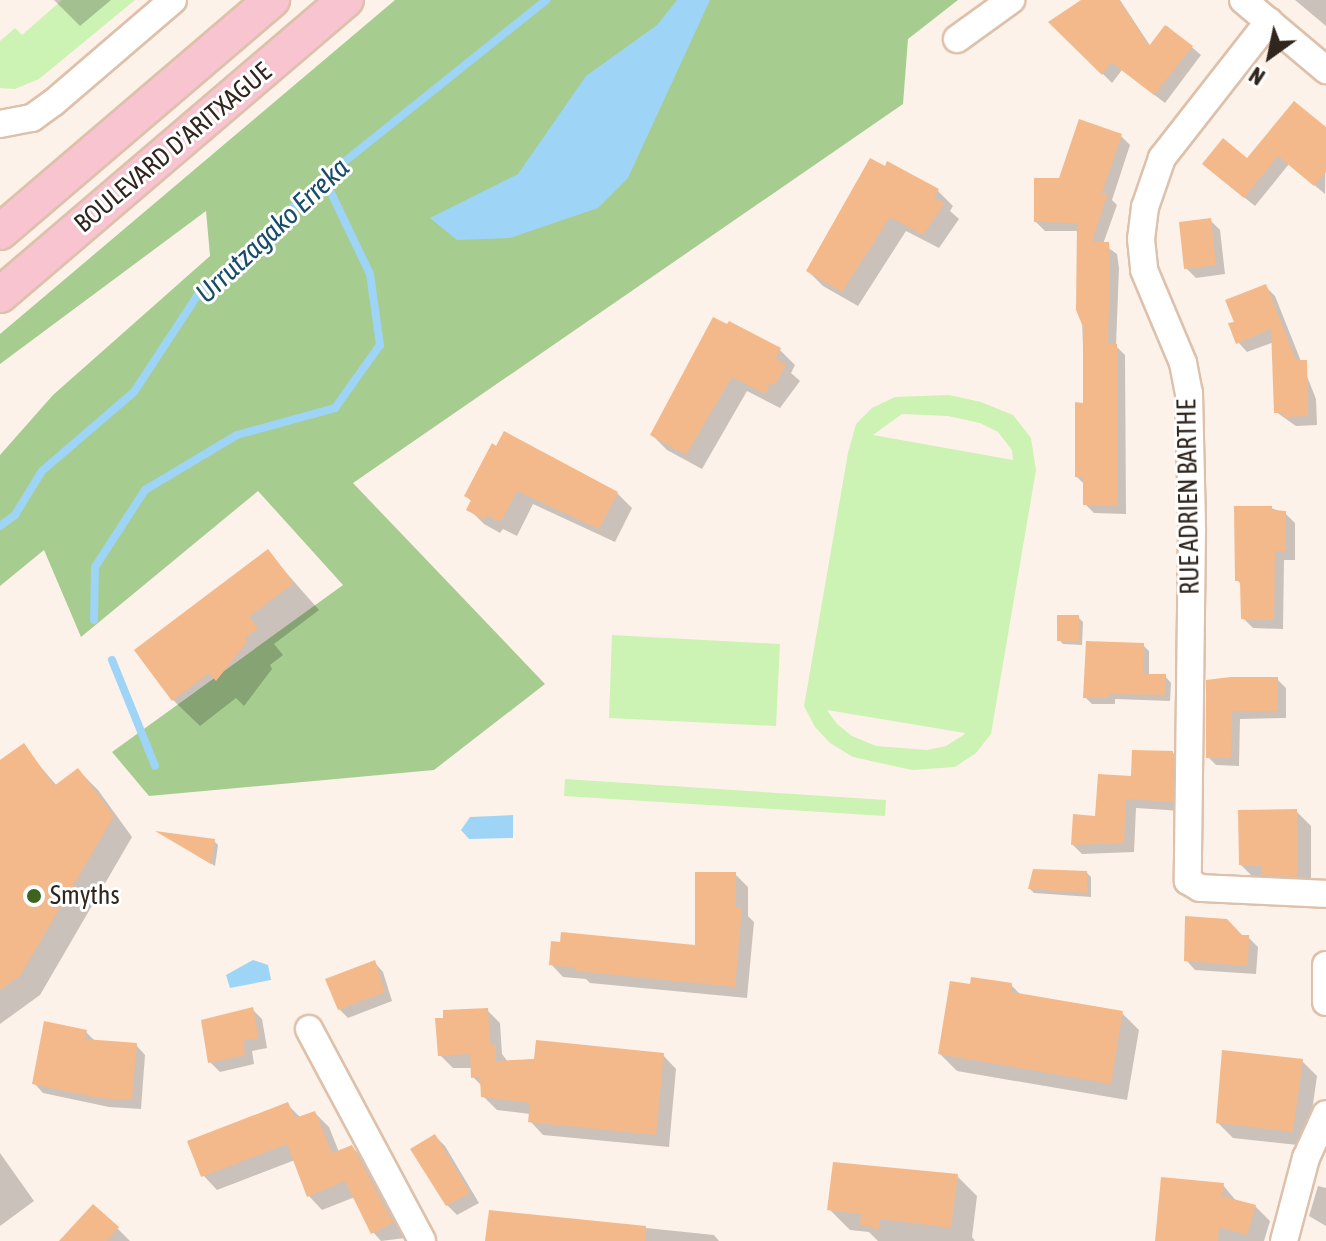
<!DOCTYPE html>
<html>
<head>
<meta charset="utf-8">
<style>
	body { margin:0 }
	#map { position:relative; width:1326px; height:1241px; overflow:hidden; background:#fdf2e9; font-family:"Asap Condensed",sans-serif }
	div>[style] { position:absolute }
	.green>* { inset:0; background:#ccf2b4 }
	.forest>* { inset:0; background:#a7cc90 }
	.water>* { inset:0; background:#9ed4f5 }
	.shadow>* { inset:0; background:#0003 }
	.stream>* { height:8px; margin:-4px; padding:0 4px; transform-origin:4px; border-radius:4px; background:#9ed4f5 }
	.building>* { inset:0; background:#f3b98a }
	.roads { filter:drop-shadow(2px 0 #ddc1ab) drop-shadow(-2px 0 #ddc1ab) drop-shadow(0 2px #ddc1ab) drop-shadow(0 -2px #ddc1ab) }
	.minor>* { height:26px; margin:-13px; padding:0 13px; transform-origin:13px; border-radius:13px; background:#fff }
	.major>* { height:34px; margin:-17px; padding:0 17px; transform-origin:17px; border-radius:17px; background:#f7c4d0 }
	.dots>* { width:22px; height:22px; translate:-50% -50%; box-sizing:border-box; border:4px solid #fff; border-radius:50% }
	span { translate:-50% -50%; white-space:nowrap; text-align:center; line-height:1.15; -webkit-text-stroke:6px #fff; paint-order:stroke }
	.street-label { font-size:26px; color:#31261e }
	.poi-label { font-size:26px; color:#31261e }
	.left { translate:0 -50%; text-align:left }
	.water-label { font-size:28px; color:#174d69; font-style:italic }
	.north { position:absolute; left:1230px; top:16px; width:80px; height:80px; -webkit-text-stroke:6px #fff; paint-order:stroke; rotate:213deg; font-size:22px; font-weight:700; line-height:32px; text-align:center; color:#31261e }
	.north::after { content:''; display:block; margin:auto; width:28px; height:36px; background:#31261e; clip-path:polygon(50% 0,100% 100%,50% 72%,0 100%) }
</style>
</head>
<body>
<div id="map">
	<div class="green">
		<div style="clip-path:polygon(62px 0,135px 0,39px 79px,15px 89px,0 88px,0 41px,15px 28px,22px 35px)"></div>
		<div style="clip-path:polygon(evenodd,949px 395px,981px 402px,1013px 415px,1031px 438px,1036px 470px,991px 734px,976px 753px,955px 767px,912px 770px,853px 757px,830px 743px,815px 727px,804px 706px,848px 453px,856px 424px,872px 408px,895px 397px,949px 395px,902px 414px,948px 416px,980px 423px,998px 432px,1012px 450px,1013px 460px,873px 435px,902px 414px,949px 395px,827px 710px,965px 733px,965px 734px,946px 746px,927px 750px,876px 746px,852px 736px,837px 724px,827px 710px)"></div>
		<div style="clip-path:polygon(612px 635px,780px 644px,776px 726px,609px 718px)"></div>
		<div style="clip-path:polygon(565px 779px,886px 800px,885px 816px,564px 796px)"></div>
	</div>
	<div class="forest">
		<div style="clip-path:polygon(395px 0,958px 0,908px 39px,903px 104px,353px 483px,545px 684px,434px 770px,149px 796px,112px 752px,343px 585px,258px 491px,81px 637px,44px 550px,0 586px,0 455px,53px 395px,210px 256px,206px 211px,0 364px,0 334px)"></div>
	</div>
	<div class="water">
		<div style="clip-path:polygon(677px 0,710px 0,628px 178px,598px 208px,510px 238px,457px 240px,430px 218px,518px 174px,586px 76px,657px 25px)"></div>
		<div style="clip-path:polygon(513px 815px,513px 838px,469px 839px,461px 830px,470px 817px)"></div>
		<div style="clip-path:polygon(253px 960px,268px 965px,271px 980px,230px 988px,226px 975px)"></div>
	</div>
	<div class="shadow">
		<div style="clip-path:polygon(54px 0,111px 0,80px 26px)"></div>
		<div style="clip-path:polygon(1084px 0,1120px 0,1151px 47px,1167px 26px,1201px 55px,1165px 103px,1122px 70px,1112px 83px,1051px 22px)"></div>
		<div style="clip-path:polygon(1295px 0,1326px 0,1326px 26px)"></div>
		<div style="clip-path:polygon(1326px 128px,1325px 194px,1289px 164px,1255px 206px,1215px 174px)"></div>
		<div style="clip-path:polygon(1121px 136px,1130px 145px,1112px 200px,1117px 205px,1103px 244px,1117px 254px,1119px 268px,1116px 346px,1125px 355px,1126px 514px,1094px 513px,1085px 504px,1085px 485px,1077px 477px,1085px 405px,1079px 231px,1045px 231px,1036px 222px,1060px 180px)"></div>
		<div style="clip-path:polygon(871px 161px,938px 191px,953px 206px,950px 211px,959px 219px,939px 248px,906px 231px,858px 306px,823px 286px,808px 271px)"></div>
		<div style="clip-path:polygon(1210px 220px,1220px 230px,1225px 274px,1196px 278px,1186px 268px)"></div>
		<div style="clip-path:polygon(1265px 286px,1275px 296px,1316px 399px,1317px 425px,1296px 426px,1276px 412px,1274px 342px,1247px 352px,1238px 342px,1237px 323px)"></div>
		<div style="clip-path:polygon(730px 323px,780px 350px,795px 365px,791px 373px,800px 381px,780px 408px,747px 391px,702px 469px,667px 450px,652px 435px)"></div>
		<div style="clip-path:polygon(492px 446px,617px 493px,632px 508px,615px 542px,533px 504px,517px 536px,503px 529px,500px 533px,484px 524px,469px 509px,472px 502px,466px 495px)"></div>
		<div style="clip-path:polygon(1271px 508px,1285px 513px,1295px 523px,1295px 560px,1284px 560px,1283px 629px,1253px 628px,1243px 618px,1243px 586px,1237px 580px)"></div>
		<div style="clip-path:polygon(267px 551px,319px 610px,274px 644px,283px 655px,270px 665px,272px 669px,244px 706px,236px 698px,200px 726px,173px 700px)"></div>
		<div style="clip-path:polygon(1078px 617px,1083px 622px,1082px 645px,1063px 644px,1059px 640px)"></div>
		<div style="clip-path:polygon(1143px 645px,1149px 651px,1149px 676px,1165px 676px,1171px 683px,1170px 701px,1115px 699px,1115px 704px,1092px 704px,1085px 697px)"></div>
		<div style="clip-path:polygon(1277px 679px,1286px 688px,1286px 718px,1240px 719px,1239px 766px,1216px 765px,1208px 757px,1208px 682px)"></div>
		<div style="clip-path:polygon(23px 746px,57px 786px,78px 770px,98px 790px,132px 837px,40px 995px,0 1024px,0 763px)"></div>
		<div style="clip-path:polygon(1173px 753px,1183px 762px,1182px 811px,1136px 808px,1134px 852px,1082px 854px,1073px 845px,1133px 778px)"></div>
		<div style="clip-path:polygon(1296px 811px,1311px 826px,1311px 891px,1256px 880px,1241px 865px)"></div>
		<div style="clip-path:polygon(160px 833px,214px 841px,218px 845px,215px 866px)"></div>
		<div style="clip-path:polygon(1087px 873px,1091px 877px,1091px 897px,1034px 893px,1030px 889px)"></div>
		<div style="clip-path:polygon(735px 874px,748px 887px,748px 916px,754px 922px,747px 998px,590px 983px,586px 979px,563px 977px,551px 964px,562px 944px,697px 947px)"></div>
		<div style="clip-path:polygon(1242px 937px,1248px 937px,1258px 947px,1256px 974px,1195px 970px,1186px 960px)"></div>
		<div style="clip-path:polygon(375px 963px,383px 972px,392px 1001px,348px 1018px,339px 1009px)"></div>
		<div style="clip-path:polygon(1011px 985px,1022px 996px,1122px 1013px,1139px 1030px,1127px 1100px,957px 1071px,940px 1054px,971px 987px)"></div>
		<div style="clip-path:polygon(252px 1009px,262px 1019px,267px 1048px,252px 1051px,254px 1064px,220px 1072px,210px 1062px)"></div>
		<div style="clip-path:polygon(487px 1010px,500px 1023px,502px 1054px,508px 1062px,663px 1055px,676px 1069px,669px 1147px,543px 1135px,530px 1121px,530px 1114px,497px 1110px,483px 1096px,482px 1086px,473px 1077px,473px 1068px,453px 1068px,440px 1055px)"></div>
		<div style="clip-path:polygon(86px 1032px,96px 1042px,136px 1045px,145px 1055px,141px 1109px,109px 1107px,43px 1093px,34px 1083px)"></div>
		<div style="clip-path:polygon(1302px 1061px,1317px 1076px,1307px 1146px,1233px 1138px,1218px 1123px)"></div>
		<div style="clip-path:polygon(288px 1105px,301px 1118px,315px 1113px,329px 1127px,339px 1152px,352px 1147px,366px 1161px,405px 1238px,381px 1241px,373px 1232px,355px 1197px,322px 1210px,308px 1195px,295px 1160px,217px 1190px,203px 1175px)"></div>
		<div style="clip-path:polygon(435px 1136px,445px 1146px,479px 1203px,457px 1215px,447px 1205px)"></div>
		<div style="clip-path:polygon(0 1153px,34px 1201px,0 1226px)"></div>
		<div style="clip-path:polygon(957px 1176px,977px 1196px,972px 1237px,975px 1241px,878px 1241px,869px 1232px,850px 1230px,830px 1210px)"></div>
		<div style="clip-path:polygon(1223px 1185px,1237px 1202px,1255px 1206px,1270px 1221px,1264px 1241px,1156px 1241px)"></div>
		<div style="clip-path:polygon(1318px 1186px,1326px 1188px,1326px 1226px,1309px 1216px)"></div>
		<div style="clip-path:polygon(93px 1207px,118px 1229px,130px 1241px,62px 1241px)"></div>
		<div style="clip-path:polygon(490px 1212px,714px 1235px,719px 1241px,487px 1241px)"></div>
	</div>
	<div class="stream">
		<div style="left:0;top:526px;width:19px;rotate:-36deg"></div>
		<div style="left:15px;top:515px;width:52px;rotate:-58.5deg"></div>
		<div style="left:42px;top:471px;width:121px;rotate:-40.7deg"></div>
		<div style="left:134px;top:392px;width:115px;rotate:-56.7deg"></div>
		<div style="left:197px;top:296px;width:173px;rotate:-42.9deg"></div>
		<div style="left:324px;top:178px;width:285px;rotate:-38.7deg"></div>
		<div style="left:94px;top:620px;width:53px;rotate:-88.9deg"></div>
		<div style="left:95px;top:567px;width:92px;rotate:-57deg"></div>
		<div style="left:145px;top:490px;width:107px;rotate:-30.9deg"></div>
		<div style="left:237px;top:435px;width:102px;rotate:-15.4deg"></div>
		<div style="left:335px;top:408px;width:77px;rotate:-54.5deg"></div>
		<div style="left:380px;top:345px;width:72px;rotate:-98deg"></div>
		<div style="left:370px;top:274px;width:106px;rotate:-115.6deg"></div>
		<div style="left:112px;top:660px;width:114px;rotate:67.9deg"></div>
	</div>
	<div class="building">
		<div style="clip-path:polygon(1081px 0,1119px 0,1149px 46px,1165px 25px,1193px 46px,1154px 95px,1111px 62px,1102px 75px,1048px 22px)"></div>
		<div style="clip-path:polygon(1294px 101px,1326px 127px,1326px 172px,1314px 186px,1278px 156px,1244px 198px,1202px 164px,1223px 138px,1247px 158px)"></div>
		<div style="clip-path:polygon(1079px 119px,1122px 134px,1102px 193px,1108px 193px,1092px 242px,1109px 242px,1110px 257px,1108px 343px,1117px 344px,1118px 505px,1083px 505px,1083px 478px,1075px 477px,1075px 402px,1083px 403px,1083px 327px,1076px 310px,1077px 223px,1034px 222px,1034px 178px,1059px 178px)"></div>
		<div style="clip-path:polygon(870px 158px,885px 166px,887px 161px,939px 189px,934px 198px,945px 203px,923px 235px,890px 217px,842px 292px,806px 271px)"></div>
		<div style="clip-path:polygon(1211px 218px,1216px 265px,1184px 269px,1179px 222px)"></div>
		<div style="clip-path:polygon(1266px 284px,1296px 360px,1307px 360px,1308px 416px,1284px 417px,1284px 413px,1274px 413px,1271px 329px,1236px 344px,1228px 323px,1234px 322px,1225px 300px)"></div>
		<div style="clip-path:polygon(713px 317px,727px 324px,729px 321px,781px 348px,776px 359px,786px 365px,775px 385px,771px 382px,765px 394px,732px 377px,686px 455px,650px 435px)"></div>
		<div style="clip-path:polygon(504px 431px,618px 492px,599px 529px,517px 491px,501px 522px,487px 515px,485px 520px,466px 510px,471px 500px,464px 496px,492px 443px,496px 446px)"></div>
		<div style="clip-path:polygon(1234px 506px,1272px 506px,1272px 510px,1286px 511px,1286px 551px,1275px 551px,1274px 620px,1241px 619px,1240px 581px,1235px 581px)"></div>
		<div style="clip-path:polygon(268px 549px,294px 583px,249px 617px,258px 628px,245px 638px,247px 642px,216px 681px,209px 673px,172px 701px,134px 650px)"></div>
		<div style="clip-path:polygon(1057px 615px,1079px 615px,1079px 641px,1057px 641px)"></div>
		<div style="clip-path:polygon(1086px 641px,1144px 643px,1143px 674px,1166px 674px,1165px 695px,1109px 694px,1109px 698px,1083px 698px)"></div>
		<div style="clip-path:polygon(1231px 677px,1278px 677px,1278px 711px,1232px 711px,1231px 758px,1206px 758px,1206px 680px)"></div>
		<div style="clip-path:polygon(24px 743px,54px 786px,78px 768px,114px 816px,20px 976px,0 990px,0 760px)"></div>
		<div style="clip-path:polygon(1132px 750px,1173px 751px,1173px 802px,1126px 799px,1124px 843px,1071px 845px,1073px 814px,1095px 816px,1098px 774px,1131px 776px)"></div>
		<div style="clip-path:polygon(1297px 809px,1297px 877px,1261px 875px,1261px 866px,1239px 865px,1238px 810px)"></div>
		<div style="clip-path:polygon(155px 831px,215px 839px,211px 864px)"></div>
		<div style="clip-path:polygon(1033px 869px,1087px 871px,1087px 893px,1028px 889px)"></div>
		<div style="clip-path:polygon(695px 872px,736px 872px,736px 907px,742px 908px,735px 987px,576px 971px,576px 968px,549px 965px,551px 941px,560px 942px,561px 932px,695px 945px)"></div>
		<div style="clip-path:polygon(1185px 916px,1227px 919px,1242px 935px,1249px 935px,1248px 966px,1184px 961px)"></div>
		<div style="clip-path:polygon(375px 960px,385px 992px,338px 1010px,325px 979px)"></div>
		<div style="clip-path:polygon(971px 977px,1012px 983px,1011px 992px,1123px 1011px,1111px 1084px,938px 1054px,950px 981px,970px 984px)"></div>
		<div style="clip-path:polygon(253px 1007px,259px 1038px,243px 1041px,245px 1055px,208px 1063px,201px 1020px)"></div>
		<div style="clip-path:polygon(488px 1008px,490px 1044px,496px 1045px,496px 1061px,534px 1059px,536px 1040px,664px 1053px,656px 1135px,528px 1122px,530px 1103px,481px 1097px,480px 1077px,471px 1078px,470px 1054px,438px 1056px,435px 1018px,443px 1018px,443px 1010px)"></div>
		<div style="clip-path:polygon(44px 1021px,87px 1030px,85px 1039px,137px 1043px,132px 1100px,98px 1098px,32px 1084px)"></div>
		<div style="clip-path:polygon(1222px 1050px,1303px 1059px,1293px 1132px,1216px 1123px)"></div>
		<div style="clip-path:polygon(288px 1102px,295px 1118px,315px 1111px,332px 1153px,352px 1145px,393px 1223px,371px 1234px,345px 1181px,307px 1197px,287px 1144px,201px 1177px,187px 1141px)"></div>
		<div style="clip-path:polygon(435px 1134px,470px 1193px,446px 1206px,410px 1149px)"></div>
		<div style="clip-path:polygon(833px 1162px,958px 1174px,951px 1228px,880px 1219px,879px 1229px,860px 1225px,861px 1214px,827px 1210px)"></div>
		<div style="clip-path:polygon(1161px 1177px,1224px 1183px,1222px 1196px,1256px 1205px,1247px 1235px,1219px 1227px,1218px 1241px,1155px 1241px)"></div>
		<div style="clip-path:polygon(93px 1204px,119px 1227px,107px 1241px,59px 1241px)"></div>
		<div style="clip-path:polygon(489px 1210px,646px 1226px,645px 1241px,485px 1241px)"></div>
	</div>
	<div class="roads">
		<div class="minor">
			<div style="left:1243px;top:0;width:109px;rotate:40.1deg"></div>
			<div style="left:1269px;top:21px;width:174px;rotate:128deg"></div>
			<div style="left:1162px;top:158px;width:52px;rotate:109.1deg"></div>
			<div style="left:1145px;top:207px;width:32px;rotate:97deg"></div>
			<div style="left:1141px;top:239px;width:31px;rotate:84deg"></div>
			<div style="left:1144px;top:270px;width:101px;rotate:67.2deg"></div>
			<div style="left:1183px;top:363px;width:31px;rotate:79deg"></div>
			<div style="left:1189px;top:393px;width:136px;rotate:88.7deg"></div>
			<div style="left:1192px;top:529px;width:352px;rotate:90.7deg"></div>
			<div style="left:1188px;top:881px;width:14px;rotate:30deg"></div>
			<div style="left:1200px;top:888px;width:126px;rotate:2.7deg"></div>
			<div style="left:957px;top:39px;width:67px;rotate:-35.8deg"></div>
			<div style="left:0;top:124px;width:33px;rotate:-11deg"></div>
			<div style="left:32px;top:118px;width:26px;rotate:-36deg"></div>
			<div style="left:53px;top:103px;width:158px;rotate:-40.6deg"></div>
			<div style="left:1326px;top:965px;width:37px;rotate:90deg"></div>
			<div style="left:309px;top:1029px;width:240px;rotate:61.9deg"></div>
			<div style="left:1284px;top:1241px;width:86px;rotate:-75.2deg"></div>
			<div style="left:1306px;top:1158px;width:48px;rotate:-65.6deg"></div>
		</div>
		<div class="major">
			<div style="left:0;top:232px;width:358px;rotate:-40.5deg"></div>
			<div style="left:0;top:295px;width:455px;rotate:-40.5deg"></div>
		</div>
	</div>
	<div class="dots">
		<div style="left:34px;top:896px;background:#3d641f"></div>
	</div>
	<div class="street-label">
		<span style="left:173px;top:148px;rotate:-40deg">BOULEVARD D'ARITXAGUE</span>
		<span style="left:1189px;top:497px;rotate:-91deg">RUE ADRIEN BARTHE</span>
	</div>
	<div class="poi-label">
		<span class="left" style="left:50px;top:896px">Smyths</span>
	</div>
	<div class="water-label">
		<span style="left:272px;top:230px;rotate:-43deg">Urrutzagako Erreka</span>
	</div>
	<div class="north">N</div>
</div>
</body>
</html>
